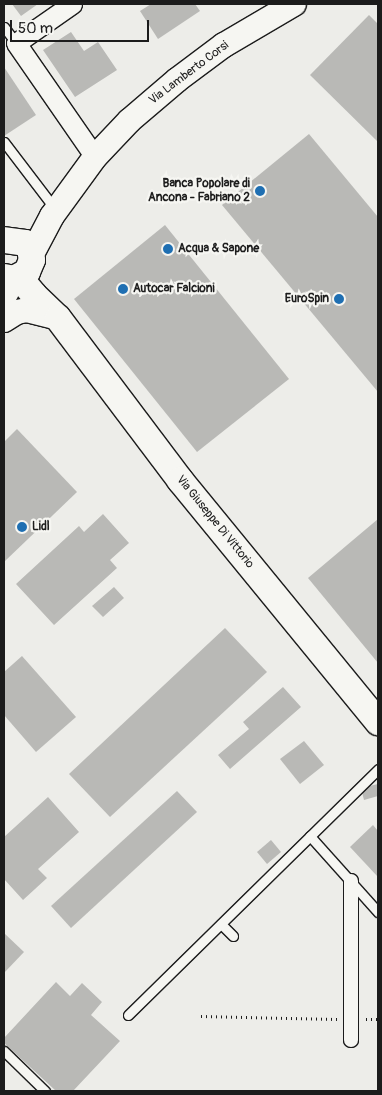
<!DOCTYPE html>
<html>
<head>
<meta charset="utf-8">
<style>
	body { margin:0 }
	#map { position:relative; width:382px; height:1095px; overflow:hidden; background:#edede9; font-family:Pangolin,sans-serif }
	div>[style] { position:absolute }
	.building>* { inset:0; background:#b9b9b6 }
	.path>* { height:3px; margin-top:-1.5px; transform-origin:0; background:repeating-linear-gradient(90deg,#1c1c1c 0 1px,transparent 0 5px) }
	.roads { filter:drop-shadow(1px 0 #1c1c1c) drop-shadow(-1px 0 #1c1c1c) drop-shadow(0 1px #1c1c1c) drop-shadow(0 -1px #1c1c1c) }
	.service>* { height:9px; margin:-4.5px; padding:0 4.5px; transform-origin:4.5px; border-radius:4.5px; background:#f6f6f2 }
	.pedestrian>* { height:14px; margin:-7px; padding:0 7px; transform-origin:7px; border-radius:7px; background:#f6f6f2 }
	.minor>* { height:19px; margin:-9.5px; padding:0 9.5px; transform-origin:9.5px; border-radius:9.5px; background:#f6f6f2 }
	.tertiary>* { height:24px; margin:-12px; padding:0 12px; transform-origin:12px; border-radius:12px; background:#f6f6f2 }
	.secondary>* { height:26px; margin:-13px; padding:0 13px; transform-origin:13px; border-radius:13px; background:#f6f6f2 }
	.dots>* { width:14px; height:14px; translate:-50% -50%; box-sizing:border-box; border:2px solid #f6f6f2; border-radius:50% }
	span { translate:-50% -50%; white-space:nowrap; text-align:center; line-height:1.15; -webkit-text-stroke:4.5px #f6f6f2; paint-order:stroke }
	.street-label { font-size:12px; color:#1c1c1c }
	.poi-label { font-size:12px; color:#1c1c1c; font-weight:700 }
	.right { translate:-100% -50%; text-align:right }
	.left { translate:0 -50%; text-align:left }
	.frame { position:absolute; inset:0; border:5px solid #1c1c1c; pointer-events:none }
	.scale { position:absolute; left:10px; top:20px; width:139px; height:22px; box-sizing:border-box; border:2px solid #1c1c1c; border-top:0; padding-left:6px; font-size:15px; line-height:18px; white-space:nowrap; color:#1c1c1c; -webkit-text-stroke:4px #f6f6f2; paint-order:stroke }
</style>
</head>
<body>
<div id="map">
	<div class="building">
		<div style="clip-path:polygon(12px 4px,38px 4px,21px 16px)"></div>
		<div style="clip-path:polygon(151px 4px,195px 4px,200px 11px,158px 39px,140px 11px)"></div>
		<div style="clip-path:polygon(369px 15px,378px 24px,378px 142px,310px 75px)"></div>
		<div style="clip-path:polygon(71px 32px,84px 51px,98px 42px,117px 70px,75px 97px,43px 50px)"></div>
		<div style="clip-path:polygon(4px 67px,36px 115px,4px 136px)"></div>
		<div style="clip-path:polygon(309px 134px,378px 217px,378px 392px,222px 205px)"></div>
		<div style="clip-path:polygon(165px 225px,289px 379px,197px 452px,74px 299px)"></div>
		<div style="clip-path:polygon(17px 429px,77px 492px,4px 562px,4px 442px)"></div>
		<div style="clip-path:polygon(103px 514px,129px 543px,110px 560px,117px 568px,54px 625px,16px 584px,79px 526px,84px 532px)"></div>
		<div style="clip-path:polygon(378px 519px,378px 663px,308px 578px)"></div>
		<div style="clip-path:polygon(114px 587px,124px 598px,103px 617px,92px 606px)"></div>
		<div style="clip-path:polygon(225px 628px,267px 672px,110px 817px,69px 774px)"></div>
		<div style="clip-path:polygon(22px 656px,76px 717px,36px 752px,4px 715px,4px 672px)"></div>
		<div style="clip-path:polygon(283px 687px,301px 707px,230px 769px,218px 755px,249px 729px,243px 722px)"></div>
		<div style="clip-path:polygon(304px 741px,324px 765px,300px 784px,280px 759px)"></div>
		<div style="clip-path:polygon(378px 784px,378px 796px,364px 800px,361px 788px)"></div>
		<div style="clip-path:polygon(177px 791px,197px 812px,71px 928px,51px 906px)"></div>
		<div style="clip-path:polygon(48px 797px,79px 832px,38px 869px,47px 878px,23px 900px,4px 879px,4px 837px)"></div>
		<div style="clip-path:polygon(373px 825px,378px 831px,378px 877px,350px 847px)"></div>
		<div style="clip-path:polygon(271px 840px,281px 852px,267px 864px,257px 852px)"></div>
		<div style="clip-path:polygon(4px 933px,24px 952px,4px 973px)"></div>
		<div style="clip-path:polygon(56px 982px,70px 996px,82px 983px,102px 1002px,91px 1015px,120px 1041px,73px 1091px,56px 1091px,4px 1043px,4px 1038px)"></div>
	</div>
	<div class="path">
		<div style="left:201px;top:1016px;width:136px;rotate:1.3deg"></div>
		<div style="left:366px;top:1019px;width:12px"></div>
	</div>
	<div class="roads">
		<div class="service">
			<div style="left:4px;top:27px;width:20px;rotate:53deg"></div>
			<div style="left:4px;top:142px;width:84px;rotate:52.7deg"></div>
			<div style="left:310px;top:836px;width:102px;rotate:48.2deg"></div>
			<div style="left:221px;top:924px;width:17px;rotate:45deg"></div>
			<div style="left:128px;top:1015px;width:351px;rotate:-44.5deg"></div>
			<div style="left:4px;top:1051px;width:57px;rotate:44.3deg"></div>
		</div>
		<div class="pedestrian">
			<div style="left:351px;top:881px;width:159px;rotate:90deg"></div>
		</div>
		<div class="minor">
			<div style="left:72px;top:4px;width:68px;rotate:145.1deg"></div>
			<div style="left:16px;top:43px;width:139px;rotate:55.3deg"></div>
		</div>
		<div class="tertiary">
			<div style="left:32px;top:254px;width:43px;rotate:-62.2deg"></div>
			<div style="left:52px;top:216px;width:73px;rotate:-53.9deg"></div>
			<div style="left:95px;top:157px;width:50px;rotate:-46.6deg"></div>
			<div style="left:129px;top:121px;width:63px;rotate:-40.5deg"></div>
			<div style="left:177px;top:80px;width:59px;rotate:-36.7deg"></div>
			<div style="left:224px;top:45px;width:81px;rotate:-30.4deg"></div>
			<div style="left:4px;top:297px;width:21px;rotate:-61deg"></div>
			<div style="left:4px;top:320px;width:15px;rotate:-32deg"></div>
			<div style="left:17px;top:312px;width:10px;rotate:-11deg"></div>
			<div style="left:27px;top:310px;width:32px;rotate:14deg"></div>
		</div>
		<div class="secondary">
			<div style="left:4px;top:240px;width:21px;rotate:8deg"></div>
			<div style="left:25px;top:243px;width:8px;rotate:50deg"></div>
			<div style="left:30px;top:249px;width:11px;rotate:80deg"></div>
			<div style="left:32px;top:260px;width:13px;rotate:113deg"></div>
			<div style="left:27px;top:272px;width:15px;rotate:152deg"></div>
			<div style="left:14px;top:279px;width:10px;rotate:-169deg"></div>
			<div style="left:19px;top:277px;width:23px;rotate:50deg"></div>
			<div style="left:34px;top:295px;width:33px;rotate:44deg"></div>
			<div style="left:58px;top:318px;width:203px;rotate:53deg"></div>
			<div style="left:180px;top:480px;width:313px;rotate:50.7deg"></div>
		</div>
	</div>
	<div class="dots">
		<div style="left:260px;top:191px;background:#1f6fb2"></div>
		<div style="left:168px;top:249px;background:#1f6fb2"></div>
		<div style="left:123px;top:289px;background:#1f6fb2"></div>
		<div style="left:339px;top:299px;background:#1f6fb2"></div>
		<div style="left:22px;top:527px;background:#1f6fb2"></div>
	</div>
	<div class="street-label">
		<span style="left:189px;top:73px;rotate:-37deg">Via Lamberto Corsi</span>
		<span style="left:215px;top:522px;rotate:51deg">Via Giuseppe Di Vittorio</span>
	</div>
	<div class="poi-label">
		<span class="right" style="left:250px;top:191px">Banca Popolare di<br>Ancona - Fabriano 2</span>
		<span class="left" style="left:178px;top:249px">Acqua &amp; Sapone</span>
		<span class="left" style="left:133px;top:289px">Autocar Falcioni</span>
		<span class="right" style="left:329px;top:299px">EuroSpin</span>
		<span class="left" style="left:32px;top:527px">Lidl</span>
	</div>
	<div class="frame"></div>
	<div class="scale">50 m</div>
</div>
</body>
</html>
